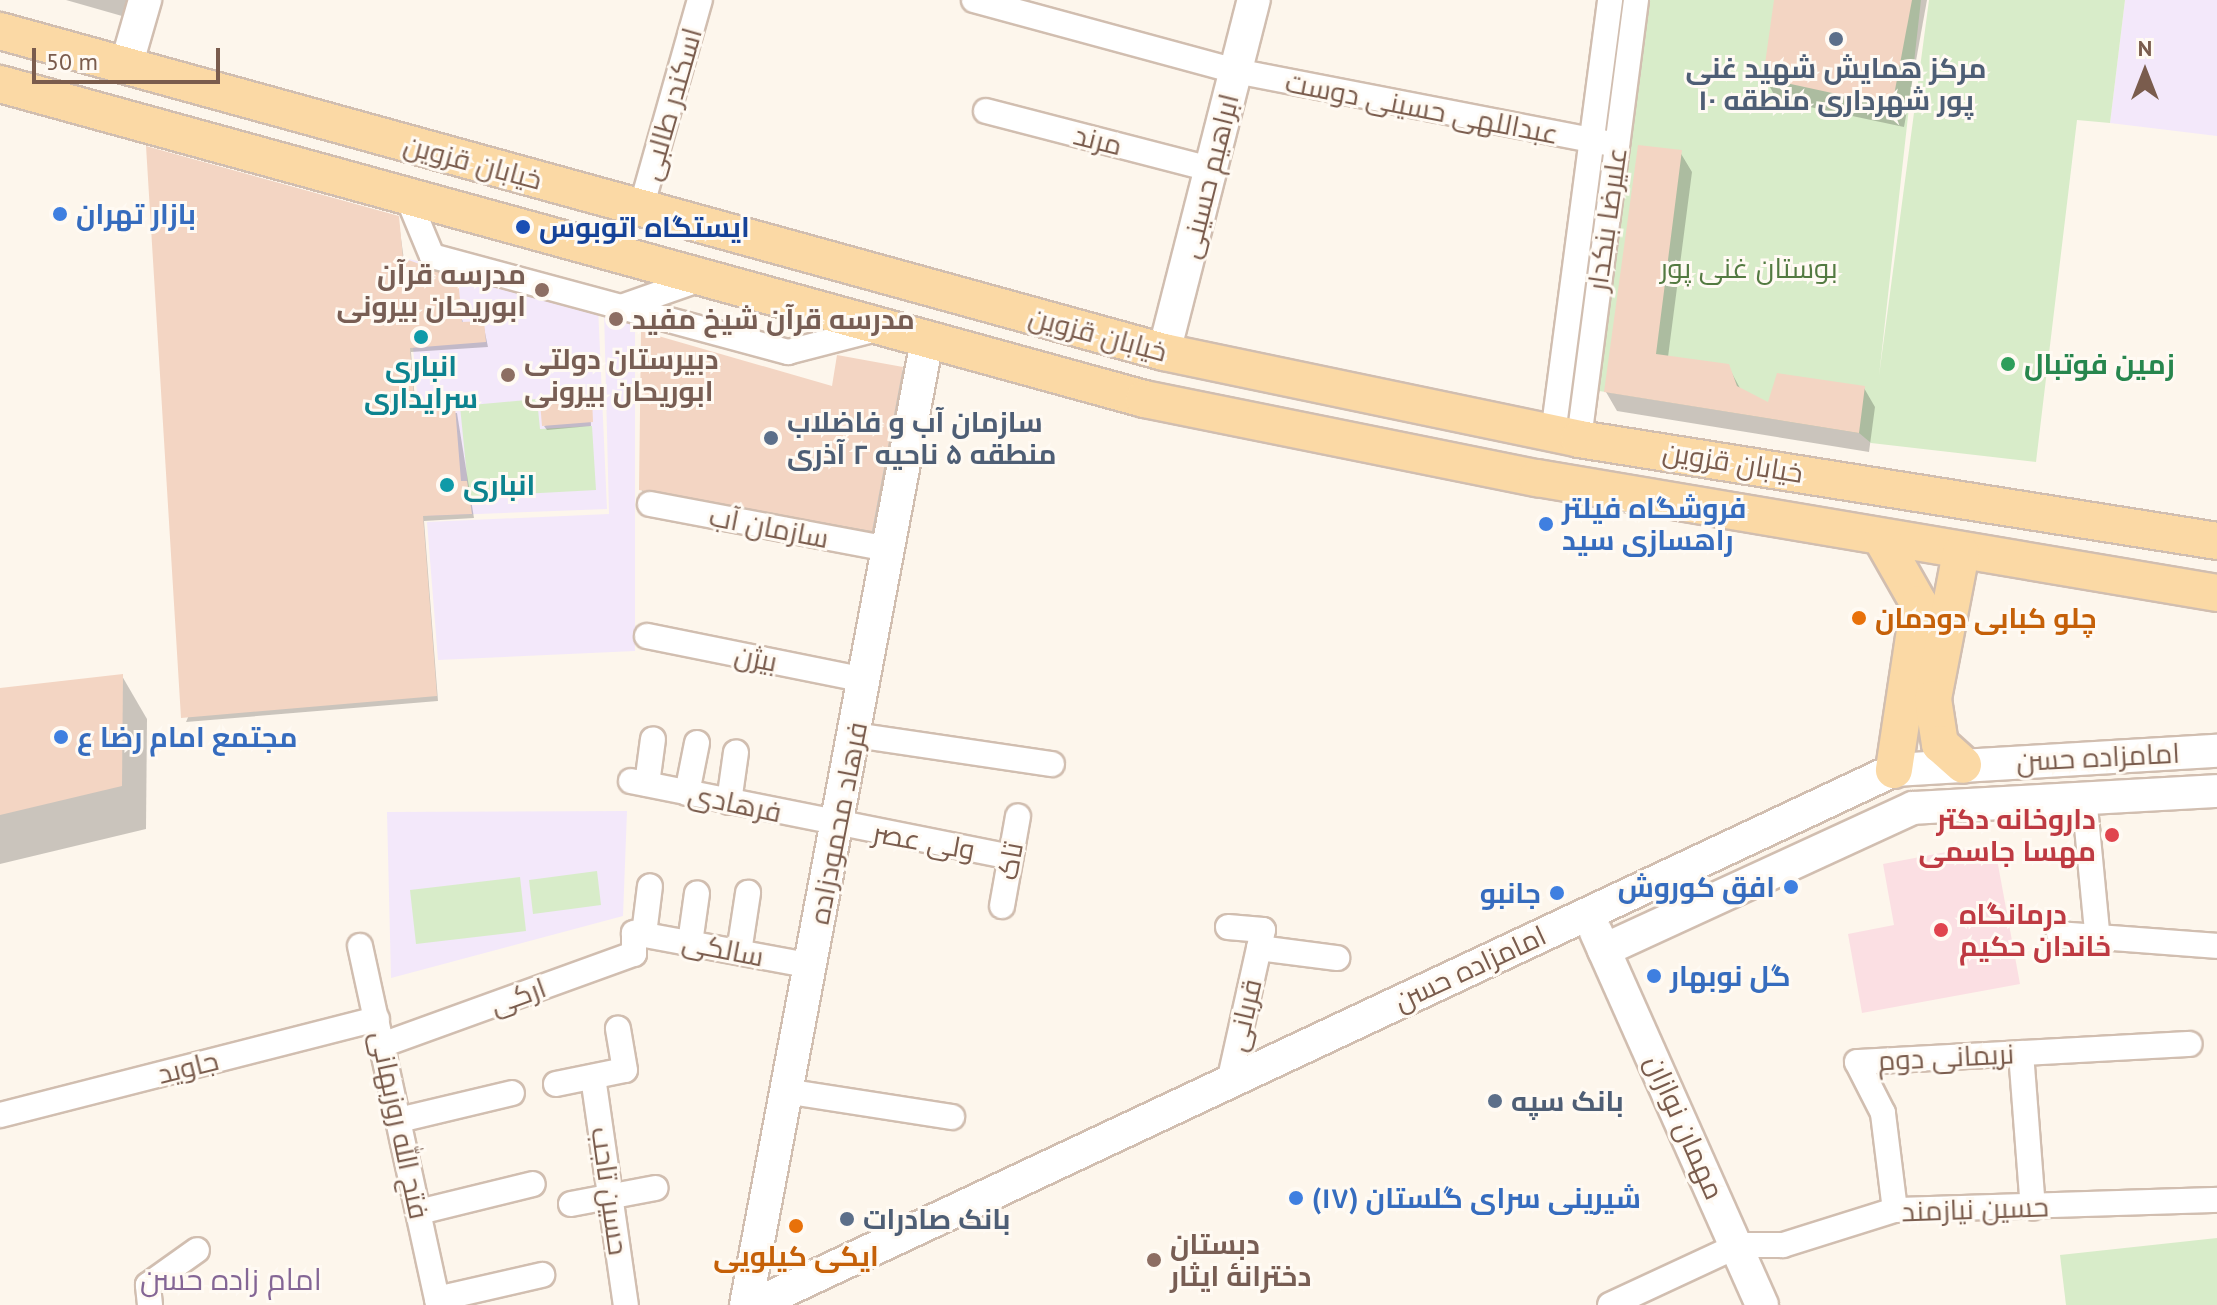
<!DOCTYPE html>
<html>
<head>
<meta charset="utf-8">
<style>
	body { margin:0 }
	#map { position:relative; width:2217px; height:1305px; overflow:hidden; background:#fdf6ec; font-family:"PT Sans",Cairo,sans-serif }
	div>[style] { position:absolute }
	.education>* { inset:0; background:#f3e8fa }
	.medical>* { inset:0; background:#fbdfe3 }
	.green>* { inset:0; background:#d8ecc9 }
	.shadow>* { inset:0; background:#0003 }
	.building>* { inset:0; background:#f3d5c3 }
	.roads { filter:drop-shadow(2px 0 #d1beb0) drop-shadow(-2px 0 #d1beb0) drop-shadow(0 2px #d1beb0) drop-shadow(0 -2px #d1beb0) }
	.street>* { height:24px; margin:-12px; padding:0 12px; transform-origin:12px; border-radius:12px; background:#fff }
	.secondary>* { height:32px; margin:-16px; padding:0 16px; transform-origin:16px; border-radius:16px; background:#fff }
	.primary>* { height:36px; margin:-18px; padding:0 18px; transform-origin:18px; border-radius:18px; background:#fbd9a5 }
	.dots>* { width:22px; height:22px; translate:-50% -50%; box-sizing:border-box; border:4px solid #fffaf3; border-radius:50% }
	span { translate:-50% -50%; white-space:nowrap; text-align:center; line-height:1.15; -webkit-text-stroke:6px #fffaf3; paint-order:stroke }
	.service-label { font-size:28px; color:#4e5e75; font-weight:700 }
	.left { translate:0 -50%; text-align:left }
	.street-label { font-size:28px; color:#7a5c4d }
	.shop-label { font-size:28px; color:#366cbe; font-weight:700 }
	.right { translate:-100% -50%; text-align:right }
	.transit-label { font-size:28px; color:#164399; font-weight:700 }
	.park-label { font-size:28px; color:#537a41 }
	.education-label { font-size:28px; color:#785e54; font-weight:700 }
	.leisure-label { font-size:28px; color:#27864d; font-weight:700 }
	.culture-label { font-size:28px; color:#0d838f; font-weight:700 }
	.food-label { font-size:28px; color:#c56008; font-weight:700 }
	.health-label { font-size:28px; color:#be3a42; font-weight:700 }
	.neighbourhood-label { font-size:30px; color:#846695 }
	.north { position:absolute; left:2105px; top:32px; width:80px; height:80px; -webkit-text-stroke:6px #fffaf3; paint-order:stroke; rotate:0deg; font-size:22px; font-weight:700; line-height:32px; text-align:center; color:#7a5c4d }
	.north::after { content:''; display:block; margin:auto; width:28px; height:36px; background:#7a5c4d; clip-path:polygon(50% 0,100% 100%,50% 72%,0 100%) }
	.scale { position:absolute; left:32px; top:48px; width:188px; height:36px; box-sizing:border-box; border:4px solid #7a5c4d; border-top:0; padding-left:10px; font-size:24px; line-height:28px; white-space:nowrap; color:#7a5c4d; -webkit-text-stroke:6px #fffaf3; paint-order:stroke }
</style>
</head>
<body>
<div id="map">
	<div class="education">
		<div style="clip-path:polygon(2125px 0,2217px 0,2217px 136px,2110px 123px)"></div>
		<div style="clip-path:polygon(405px 258px,598px 306px,607px 509px,428px 516px)"></div>
		<div style="clip-path:polygon(604px 310px,635px 321px,635px 651px,438px 660px,427px 522px,609px 514px)"></div>
		<div style="clip-path:polygon(627px 811px,623px 916px,391px 978px,387px 812px)"></div>
	</div>
	<div class="medical">
		<div style="clip-path:polygon(1994px 843px,2020px 984px,1862px 1013px,1848px 934px,1894px 925px,1883px 864px)"></div>
	</div>
	<div class="green">
		<div style="clip-path:polygon(1648px 0,1921px 0,1879px 376px,1929px 0,2125px 0,2110px 123px,2077px 120px,2036px 462px,1871px 443px,1859px 433px,1587px 389px)"></div>
		<div style="clip-path:polygon(537px 399px,540px 429px,592px 426px,596px 490px,469px 497px,460px 406px)"></div>
		<div style="clip-path:polygon(597px 871px,601px 905px,533px 914px,529px 880px)"></div>
		<div style="clip-path:polygon(520px 877px,526px 931px,416px 944px,410px 890px)"></div>
		<div style="clip-path:polygon(2217px 1238px,2217px 1305px,2066px 1305px,2060px 1255px)"></div>
	</div>
	<div class="shadow">
		<div style="clip-path:polygon(66px 0,134px 0,129px 18px)"></div>
		<div style="clip-path:polygon(1776px 0,1927px 0,1904px 127px,1777px 100px,1765px 78px)"></div>
		<div style="clip-path:polygon(1680px 152px,1692px 172px,1668px 357px,1728px 366px,1741px 390px,1769px 405px,1864px 388px,1875px 407px,1869px 452px,1617px 411px,1606px 392px)"></div>
		<div style="clip-path:polygon(398px 217px,404px 260px,457px 283px,463px 324px,483px 323px,488px 347px,411px 352px,416px 413px,457px 413px,474px 518px,424px 521px,438px 701px,186px 722px)"></div>
		<div style="clip-path:polygon(902px 369px,914px 390px,884px 552px,653px 511px,641px 489px,833px 389px)"></div>
		<div style="clip-path:polygon(590px 402px,591px 426px,547px 430px,544px 426px)"></div>
		<div style="clip-path:polygon(122px 676px,147px 719px,146px 829px,0 864px,0 690px)"></div>
	</div>
	<div class="building">
		<div style="clip-path:polygon(1774px 0,1912px 0,1892px 106px,1763px 78px)"></div>
		<div style="clip-path:polygon(1638px 145px,1682px 150px,1656px 354px,1729px 364px,1737px 386px,1768px 402px,1777px 373px,1865px 386px,1859px 433px,1604px 392px)"></div>
		<div style="clip-path:polygon(146px 146px,399px 216px,403px 258px,458px 278px,462px 322px,484px 321px,486px 342px,410px 348px,415px 411px,455px 406px,461px 481px,467px 481px,472px 514px,423px 516px,437px 696px,181px 718px)"></div>
		<div style="clip-path:polygon(641px 331px,832px 386px,837px 355px,903px 367px,872px 531px,639px 490px)"></div>
		<div style="clip-path:polygon(592px 398px,593px 422px,542px 426px,540px 402px)"></div>
		<div style="clip-path:polygon(123px 674px,122px 786px,0 815px,0 688px)"></div>
	</div>
	<div class="roads">
		<div class="street">
			<div style="left:974px;top:0;width:271px;rotate:15.2deg"></div>
			<div style="left:1236px;top:71px;width:388px;rotate:11deg"></div>
			<div style="left:986px;top:111px;width:232px;rotate:14.5deg"></div>
			<div style="left:407px;top:196px;width:65px;rotate:67.4deg"></div>
			<div style="left:432px;top:256px;width:369px;rotate:15.1deg"></div>
			<div style="left:788px;top:352px;width:95px;rotate:-14.6deg"></div>
			<div style="left:641px;top:208px;width:216px;rotate:-74.2deg"></div>
			<div style="left:621px;top:307px;width:88px;rotate:-19.3deg"></div>
			<div style="left:1553px;top:434px;width:438px;rotate:-82.5deg"></div>
			<div style="left:1579px;top:439px;width:443px;rotate:-82.6deg"></div>
			<div style="left:650px;top:504px;width:242px;rotate:10.7deg"></div>
			<div style="left:647px;top:636px;width:222px;rotate:11.4deg"></div>
			<div style="left:855px;top:735px;width:199px;rotate:8.4deg"></div>
			<div style="left:631px;top:781px;width:387px;rotate:11.3deg"></div>
			<div style="left:647px;top:784px;width:45px;rotate:-82.4deg"></div>
			<div style="left:687px;top:793px;width:51px;rotate:-78.7deg"></div>
			<div style="left:2084px;top:796px;width:137px;rotate:84.5deg"></div>
			<div style="left:729px;top:802px;width:50px;rotate:-82deg"></div>
			<div style="left:1002px;top:906px;width:91px;rotate:-79.9deg"></div>
			<div style="left:1228px;top:927px;width:35px;rotate:5deg"></div>
			<div style="left:1263px;top:930px;width:156px;rotate:102.6deg"></div>
			<div style="left:644px;top:934px;width:48px;rotate:-82.9deg"></div>
			<div style="left:2059px;top:934px;width:158px;rotate:4.3deg"></div>
			<div style="left:690px;top:943px;width:50px;rotate:-82deg"></div>
			<div style="left:360px;top:946px;width:367px;rotate:77.7deg"></div>
			<div style="left:1259px;top:948px;width:79px;rotate:7.3deg"></div>
			<div style="left:739px;top:952px;width:60px;rotate:-81.3deg"></div>
			<div style="left:382px;top:1045px;width:268px;rotate:-19.9deg"></div>
			<div style="left:634px;top:954px;width:21px;rotate:-90deg"></div>
			<div style="left:634px;top:933px;width:181px;rotate:10.5deg"></div>
			<div style="left:2021px;top:1053px;width:155px;rotate:85.6deg"></div>
			<div style="left:593px;top:1077px;width:230px;rotate:81.8deg"></div>
			<div style="left:556px;top:1084px;width:70px;rotate:-11.5deg"></div>
			<div style="left:625px;top:1070px;width:42px;rotate:-99.7deg"></div>
			<div style="left:791px;top:1092px;width:163px;rotate:8.8deg"></div>
			<div style="left:0;top:1115px;width:389px;rotate:-14.3deg"></div>
			<div style="left:399px;top:1120px;width:116px;rotate:-13.4deg"></div>
			<div style="left:571px;top:1204px;width:86px;rotate:-10.7deg"></div>
			<div style="left:1895px;top:1210px;width:98px;rotate:-97.1deg"></div>
			<div style="left:1883px;top:1113px;width:57px;rotate:-117deg"></div>
			<div style="left:1857px;top:1062px;width:333px;rotate:-3.1deg"></div>
			<div style="left:419px;top:1212px;width:117px;rotate:-13.8deg"></div>
			<div style="left:437px;top:1299px;width:108px;rotate:-12.9deg"></div>
			<div style="left:150px;top:1305px;width:20px;rotate:-96deg"></div>
			<div style="left:148px;top:1285px;width:60px;rotate:-35.5deg"></div>
			<div style="left:1610px;top:1305px;width:142px;rotate:-24.9deg"></div>
			<div style="left:1739px;top:1245px;width:44px"></div>
			<div style="left:1783px;top:1245px;width:117px;rotate:-17.4deg"></div>
			<div style="left:1895px;top:1210px;width:322px;rotate:-1.8deg"></div>
		</div>
		<div class="secondary">
			<div style="left:126px;top:66px;width:69px;rotate:-73.9deg"></div>
			<div style="left:1164px;top:352px;width:363px;rotate:-75.7deg"></div>
			<div style="left:1596px;top:932px;width:408px;rotate:66deg"></div>
			<div style="left:1604px;top:950px;width:340px;rotate:-24.7deg"></div>
			<div style="left:1913px;top:808px;width:304px;rotate:-3.2deg"></div>
			<div style="left:746px;top:1305px;width:981px;rotate:-79.37deg"></div>
			<div style="left:754px;top:1305px;width:1259px;rotate:-25.14deg"></div>
			<div style="left:1894px;top:770px;width:324px;rotate:-3.4deg"></div>
		</div>
		<div class="primary">
			<div style="left:0;top:31px;width:1207px;rotate:15.42deg"></div>
			<div style="left:1164px;top:352px;width:424px;rotate:11.8deg"></div>
			<div style="left:1579px;top:439px;width:646px;rotate:9.08deg"></div>
			<div style="left:0;top:84px;width:1187px;rotate:15.39deg"></div>
			<div style="left:1144px;top:399px;width:401px;rotate:11.4deg"></div>
			<div style="left:1537px;top:478px;width:690px;rotate:9.6deg"></div>
			<div style="left:1882px;top:539px;width:75px;rotate:60.4deg"></div>
			<div style="left:1919px;top:604px;width:168px;rotate:98.6deg"></div>
			<div style="left:1961px;top:553px;width:149px;rotate:100.9deg"></div>
			<div style="left:1933px;top:699px;width:46px;rotate:81.2deg"></div>
			<div style="left:1940px;top:744px;width:31px;rotate:42deg"></div>
		</div>
	</div>
	<div class="dots">
		<div style="left:1836px;top:39px;background:#5c6f8a"></div>
		<div style="left:60px;top:214px;background:#3f7fe0"></div>
		<div style="left:523px;top:227px;background:#1a4fb4"></div>
		<div style="left:542px;top:290px;background:#8d6e63"></div>
		<div style="left:616px;top:319px;background:#8d6e63"></div>
		<div style="left:421px;top:337px;background:#0f9aa8"></div>
		<div style="left:2008px;top:364px;background:#2e9e5b"></div>
		<div style="left:508px;top:375px;background:#8d6e63"></div>
		<div style="left:771px;top:438px;background:#5c6f8a"></div>
		<div style="left:447px;top:485px;background:#0f9aa8"></div>
		<div style="left:1546px;top:524px;background:#3f7fe0"></div>
		<div style="left:1859px;top:618px;background:#e8710a"></div>
		<div style="left:61px;top:737px;background:#3f7fe0"></div>
		<div style="left:2112px;top:835px;background:#e0444e"></div>
		<div style="left:1791px;top:887px;background:#3f7fe0"></div>
		<div style="left:1557px;top:893px;background:#3f7fe0"></div>
		<div style="left:1941px;top:930px;background:#e0444e"></div>
		<div style="left:1654px;top:976px;background:#3f7fe0"></div>
		<div style="left:1495px;top:1101px;background:#5c6f8a"></div>
		<div style="left:1296px;top:1198px;background:#3f7fe0"></div>
		<div style="left:847px;top:1219px;background:#5c6f8a"></div>
		<div style="left:796px;top:1226px;background:#e8710a"></div>
		<div style="left:1154px;top:1260px;background:#8d6e63"></div>
	</div>
	<div class="service-label">
		<span style="left:1836px;top:84px">مرکز همایش شهید غنی<br>پور شهرداری منطقه ۱۰</span>
		<span class="left" style="left:787px;top:438px">سازمان آب و فاضلاب<br>منطقه ۵ ناحیه ۲ آذری</span>
		<span class="left" style="left:1511px;top:1101px">بانک سپه</span>
		<span class="left" style="left:863px;top:1219px">بانک صادرات</span>
	</div>
	<div class="street-label">
		<span style="left:671px;top:104px;rotate:-74deg">اسکندر طالبی</span>
		<span style="left:1422px;top:108px;rotate:11deg">عبداللهی حسینی دوست</span>
		<span style="left:1098px;top:140px;rotate:14deg">مرند</span>
		<span style="left:473px;top:162px;rotate:15deg">خیابان قزوین</span>
		<span style="left:1209px;top:176px;rotate:-76deg">ابراهیم حسینی</span>
		<span style="left:1607px;top:219px;rotate:-82deg">علیرضا بنکدار</span>
		<span style="left:1098px;top:334px;rotate:15deg">خیابان قزوین</span>
		<span style="left:1733px;top:462px;rotate:9deg">خیابان قزوین</span>
		<span style="left:769px;top:527px;rotate:11deg">سازمان آب</span>
		<span style="left:756px;top:658px;rotate:11deg">بیژن</span>
		<span style="left:2098px;top:757px;rotate:-3deg">امامزاده حسن</span>
		<span style="left:735px;top:803px;rotate:12deg">فرهادی</span>
		<span style="left:838px;top:823px;rotate:-79deg">فرهاد محمودزاده</span>
		<span style="left:924px;top:841px;rotate:10deg">ولی عصر</span>
		<span style="left:1010px;top:861px;rotate:-80deg">تاک</span>
		<span style="left:723px;top:949px;rotate:11deg">سالکی</span>
		<span style="left:1470px;top:968px;rotate:-25deg">امامزاده حسن</span>
		<span style="left:518px;top:996px;rotate:-20deg">ارکی</span>
		<span style="left:1244px;top:1015px;rotate:-77deg">قربانی</span>
		<span style="left:1946px;top:1057px;rotate:-3deg">نریمانی دوم</span>
		<span style="left:188px;top:1067px;rotate:-14deg">جاوید</span>
		<span style="left:400px;top:1125px;rotate:78deg">فتح الله روزبهانی</span>
		<span style="left:1685px;top:1127px;rotate:66deg">مهمان نوازان</span>
		<span style="left:610px;top:1191px;rotate:82deg">حسین تاجب</span>
		<span style="left:1975px;top:1209px;rotate:-2deg">حسین نیازمند</span>
	</div>
	<div class="shop-label">
		<span class="left" style="left:76px;top:214px">بازار تهران</span>
		<span class="left" style="left:1562px;top:524px">فروشگاه فیلتر<br>راهسازی سید</span>
		<span class="left" style="left:77px;top:737px">مجتمع امام رضا ع</span>
		<span class="right" style="left:1775px;top:887px">افق کوروش</span>
		<span class="right" style="left:1541px;top:893px">جانبو</span>
		<span class="left" style="left:1670px;top:976px">گل نوبهار</span>
		<span class="left" style="left:1312px;top:1198px">شیرینی سرای گلستان (۱۷)</span>
	</div>
	<div class="transit-label">
		<span class="left" style="left:539px;top:227px">ایستگاه اتوبوس</span>
	</div>
	<div class="park-label">
		<span style="left:1749px;top:268px">بوستان غنی پور</span>
	</div>
	<div class="education-label">
		<span class="right" style="left:526px;top:290px">مدرسه قرآن<br>ابوریحان بیرونی</span>
		<span class="left" style="left:632px;top:319px">مدرسه قرآن شیخ مفید</span>
		<span class="left" style="left:524px;top:375px">دبیرستان دولتی<br>ابوریحان بیرونی</span>
		<span class="left" style="left:1170px;top:1260px">دبستان<br>دخترانهٔ ایثار</span>
	</div>
	<div class="leisure-label">
		<span class="left" style="left:2024px;top:364px">زمین فوتبال</span>
	</div>
	<div class="culture-label">
		<span style="left:421px;top:382px">انباری<br>سرایداری</span>
		<span class="left" style="left:463px;top:485px">انباری</span>
	</div>
	<div class="food-label">
		<span class="left" style="left:1875px;top:618px">چلو کبابی دودمان</span>
		<span style="left:796px;top:1256px">ایکی کیلویی</span>
	</div>
	<div class="health-label">
		<span class="right" style="left:2096px;top:835px">داروخانه دکتر<br>مهسا جاسمی</span>
		<span class="left" style="left:1959px;top:930px">درمانگاه<br>خاندان حکیم</span>
	</div>
	<div class="neighbourhood-label">
		<span style="left:231px;top:1279px">امام زاده حسن</span>
	</div>
	<div class="north">N</div>
	<div class="scale">50 m</div>
</div>
</body>
</html>
